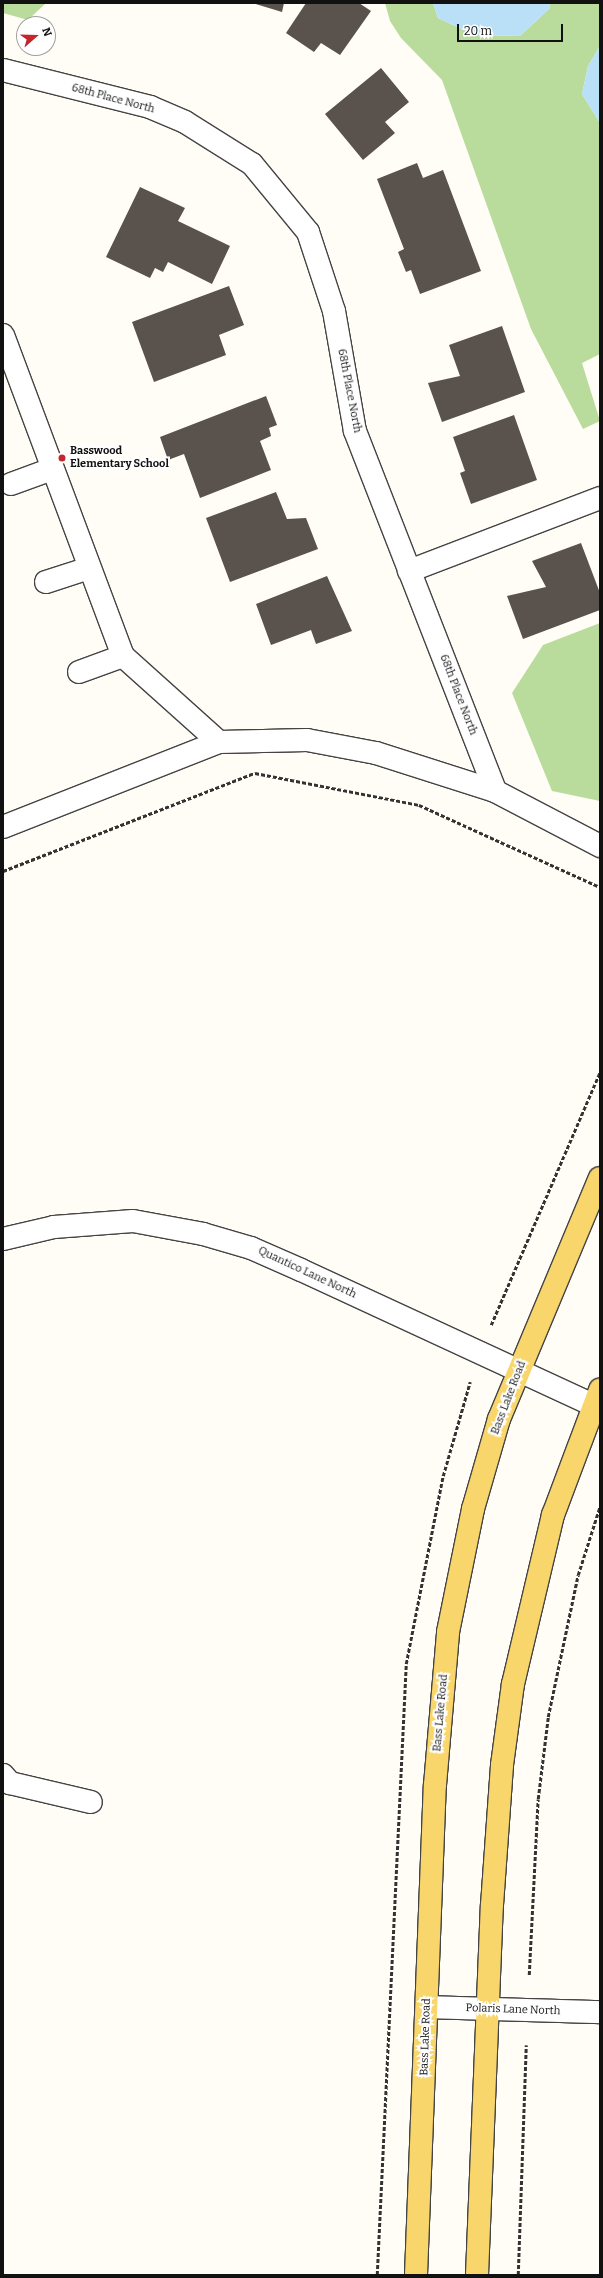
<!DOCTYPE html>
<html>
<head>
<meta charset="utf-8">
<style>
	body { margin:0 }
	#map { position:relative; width:603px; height:2278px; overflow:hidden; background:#fffdf5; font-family:Bitter,serif }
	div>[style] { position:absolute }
	.forest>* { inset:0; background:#b9dc9c }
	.water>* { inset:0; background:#b9e0f7 }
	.building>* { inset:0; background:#5a524d }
	.path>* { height:2.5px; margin-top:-1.25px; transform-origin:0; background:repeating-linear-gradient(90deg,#333 0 4px,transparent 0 6px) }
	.roads { filter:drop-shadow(1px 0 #444) drop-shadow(-1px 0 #444) drop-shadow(0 1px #444) drop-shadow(0 -1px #444) }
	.minor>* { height:22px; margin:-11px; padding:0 11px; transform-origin:11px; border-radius:11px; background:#fff }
	.major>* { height:22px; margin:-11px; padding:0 11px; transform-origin:11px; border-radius:11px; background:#f9d66b }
	.dots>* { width:11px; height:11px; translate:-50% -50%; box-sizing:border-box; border:2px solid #fff; border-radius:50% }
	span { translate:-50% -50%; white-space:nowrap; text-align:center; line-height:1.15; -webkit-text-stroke:4px #fff; paint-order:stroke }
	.street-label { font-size:11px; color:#111 }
	.poi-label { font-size:11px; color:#111; font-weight:700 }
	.left { translate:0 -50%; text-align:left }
	.frame { position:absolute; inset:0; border:4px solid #111; pointer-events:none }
	.north { position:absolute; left:16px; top:16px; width:40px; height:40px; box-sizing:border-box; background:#fff; border:1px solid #a0a0a0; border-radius:50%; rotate:70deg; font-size:11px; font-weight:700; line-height:16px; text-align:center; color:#111 }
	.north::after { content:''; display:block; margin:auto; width:14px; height:18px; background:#c4262e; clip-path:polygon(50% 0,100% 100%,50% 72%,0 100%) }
	.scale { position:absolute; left:457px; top:24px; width:106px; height:18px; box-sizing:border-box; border:2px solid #111; border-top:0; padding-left:5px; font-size:12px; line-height:14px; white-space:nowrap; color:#111; -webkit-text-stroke:3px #fff; paint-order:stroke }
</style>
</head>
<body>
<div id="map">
	<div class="forest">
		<div style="clip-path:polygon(3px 3px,46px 3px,28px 20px,3px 13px)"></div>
		<div style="clip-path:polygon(385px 3px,433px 3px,438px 18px,475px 35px,520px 36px,550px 8px,549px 3px,600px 3px,600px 46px,588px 66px,582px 94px,600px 123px,600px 354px,582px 363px,600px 421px,583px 429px,531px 329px,442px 80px,401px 38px,390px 21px)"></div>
		<div style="clip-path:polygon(600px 623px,600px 801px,552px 791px,512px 693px,543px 645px)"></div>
	</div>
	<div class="water">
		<div style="clip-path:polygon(433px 3px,549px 3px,550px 8px,520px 36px,475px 35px,438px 18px)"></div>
		<div style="clip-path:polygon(600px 46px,600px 123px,582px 94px,588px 66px)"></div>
	</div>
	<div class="building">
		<div style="clip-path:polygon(252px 3px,284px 3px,282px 12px)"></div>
		<div style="clip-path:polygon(306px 3px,359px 3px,371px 11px,340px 55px,321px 43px,314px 52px,286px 33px)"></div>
		<div style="clip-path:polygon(381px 68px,409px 102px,385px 122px,395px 133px,363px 160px,325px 114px)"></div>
		<div style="clip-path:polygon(417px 163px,423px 178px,443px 170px,481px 271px,420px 294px,411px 270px,406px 272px,398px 252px,404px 249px,377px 179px)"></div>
		<div style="clip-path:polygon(140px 187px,185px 208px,178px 221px,230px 246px,212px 284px,168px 262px,163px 272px,155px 268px,150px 278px,106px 257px)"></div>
		<div style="clip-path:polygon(229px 286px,244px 325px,219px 335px,226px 355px,154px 382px,132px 322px)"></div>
		<div style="clip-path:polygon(502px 326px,525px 392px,442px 422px,428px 383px,460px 376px,449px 345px)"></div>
		<div style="clip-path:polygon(266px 396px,277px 425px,269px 428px,271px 436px,260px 441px,271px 470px,200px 498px,184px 454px,168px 460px,160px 437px)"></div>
		<div style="clip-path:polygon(514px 415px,537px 480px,471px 504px,460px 473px,465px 471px,453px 437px)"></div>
		<div style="clip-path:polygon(276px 492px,287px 519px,306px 518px,318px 549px,230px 582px,206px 518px)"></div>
		<div style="clip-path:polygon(581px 543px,600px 593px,600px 610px,523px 639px,507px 596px,546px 587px,532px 561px)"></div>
		<div style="clip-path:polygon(327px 576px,352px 631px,316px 644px,311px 630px,271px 645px,256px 604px)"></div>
	</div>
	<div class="path">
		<div style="left:3px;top:871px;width:270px;rotate:-21.3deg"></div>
		<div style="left:255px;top:773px;width:167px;rotate:11deg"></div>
		<div style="left:419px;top:805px;width:199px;rotate:24.4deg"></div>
		<div style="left:491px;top:1325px;width:275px;rotate:-66.7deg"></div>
		<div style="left:529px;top:1975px;width:176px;rotate:-87.1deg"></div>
		<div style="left:538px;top:1799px;width:83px;rotate:-83deg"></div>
		<div style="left:548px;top:1717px;width:145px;rotate:-78.1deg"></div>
		<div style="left:578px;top:1575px;width:72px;rotate:-72.3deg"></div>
		<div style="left:377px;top:2275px;width:612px;rotate:-87.28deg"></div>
		<div style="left:406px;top:1664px;width:192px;rotate:-78.9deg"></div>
		<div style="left:443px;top:1476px;width:98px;rotate:-74deg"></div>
		<div style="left:518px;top:2275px;width:230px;rotate:-88deg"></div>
	</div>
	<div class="roads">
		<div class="minor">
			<div style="left:3px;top:70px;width:152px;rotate:14.1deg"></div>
			<div style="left:150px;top:107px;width:38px;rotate:23deg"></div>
			<div style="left:185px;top:122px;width:79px;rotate:32.1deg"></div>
			<div style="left:252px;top:164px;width:88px;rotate:50.5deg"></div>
			<div style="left:308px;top:232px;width:83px;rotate:71.8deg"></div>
			<div style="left:334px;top:311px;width:122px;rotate:80.1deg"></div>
			<div style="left:355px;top:431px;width:386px;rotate:68.7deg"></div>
			<div style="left:495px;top:791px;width:119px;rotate:27.6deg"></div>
			<div style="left:3px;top:335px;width:343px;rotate:69.5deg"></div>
			<div style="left:123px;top:656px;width:129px;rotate:41.9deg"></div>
			<div style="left:11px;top:484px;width:44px;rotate:-20.1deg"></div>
			<div style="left:409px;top:571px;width:204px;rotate:-20.9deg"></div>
			<div style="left:46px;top:582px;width:45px;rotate:-18deg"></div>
			<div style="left:79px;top:672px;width:47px;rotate:-20deg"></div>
			<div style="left:3px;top:827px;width:232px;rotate:-21.5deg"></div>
			<div style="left:219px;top:742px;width:88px;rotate:-1.3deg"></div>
			<div style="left:307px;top:740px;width:70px;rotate:10.7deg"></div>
			<div style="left:376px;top:753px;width:125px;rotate:17.7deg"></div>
			<div style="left:3px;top:1239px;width:52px;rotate:-13.2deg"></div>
			<div style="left:54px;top:1227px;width:79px;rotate:-4.3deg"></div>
			<div style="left:133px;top:1221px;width:71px;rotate:10.5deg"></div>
			<div style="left:203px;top:1234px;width:50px;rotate:16.3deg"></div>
			<div style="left:251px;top:1248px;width:55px;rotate:23.7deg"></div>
			<div style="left:301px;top:1270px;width:322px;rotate:24.8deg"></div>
			<div style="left:3px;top:1775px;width:11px;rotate:49deg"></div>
			<div style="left:10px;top:1783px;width:83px;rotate:13.2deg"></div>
			<div style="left:427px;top:2007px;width:173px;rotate:1.7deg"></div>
		</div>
		<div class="major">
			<div style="left:416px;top:2275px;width:490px;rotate:-87.8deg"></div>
			<div style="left:435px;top:1785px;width:154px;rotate:-85.1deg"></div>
			<div style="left:448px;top:1632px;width:126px;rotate:-78.5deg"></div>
			<div style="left:473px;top:1509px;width:94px;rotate:-73.9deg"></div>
			<div style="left:499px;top:1419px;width:261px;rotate:-67.3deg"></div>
			<div style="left:477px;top:2275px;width:370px;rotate:-87.7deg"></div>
			<div style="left:492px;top:1905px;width:140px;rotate:-85.9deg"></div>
			<div style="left:502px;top:1765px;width:82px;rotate:-82.3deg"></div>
			<div style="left:513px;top:1684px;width:174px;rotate:-76.7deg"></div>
			<div style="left:553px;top:1515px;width:134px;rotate:-69.4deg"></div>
		</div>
	</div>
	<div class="dots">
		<div style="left:62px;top:458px;background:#c4262e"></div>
	</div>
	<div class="street-label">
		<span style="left:113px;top:99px;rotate:15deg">68th Place North</span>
		<span style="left:349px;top:391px;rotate:79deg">68th Place North</span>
		<span style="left:458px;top:695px;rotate:69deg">68th Place North</span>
		<span style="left:307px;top:1273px;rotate:25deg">Quantico Lane North</span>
		<span style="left:509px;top:1398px;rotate:-69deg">Bass Lake Road</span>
		<span style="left:441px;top:1713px;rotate:-85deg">Bass Lake Road</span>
		<span style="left:513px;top:2010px;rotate:2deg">Polaris Lane North</span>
		<span style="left:426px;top:2037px;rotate:-88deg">Bass Lake Road</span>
	</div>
	<div class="poi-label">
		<span class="left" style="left:70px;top:458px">Basswood<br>Elementary School</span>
	</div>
	<div class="frame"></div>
	<div class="north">N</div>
	<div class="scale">20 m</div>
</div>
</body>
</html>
